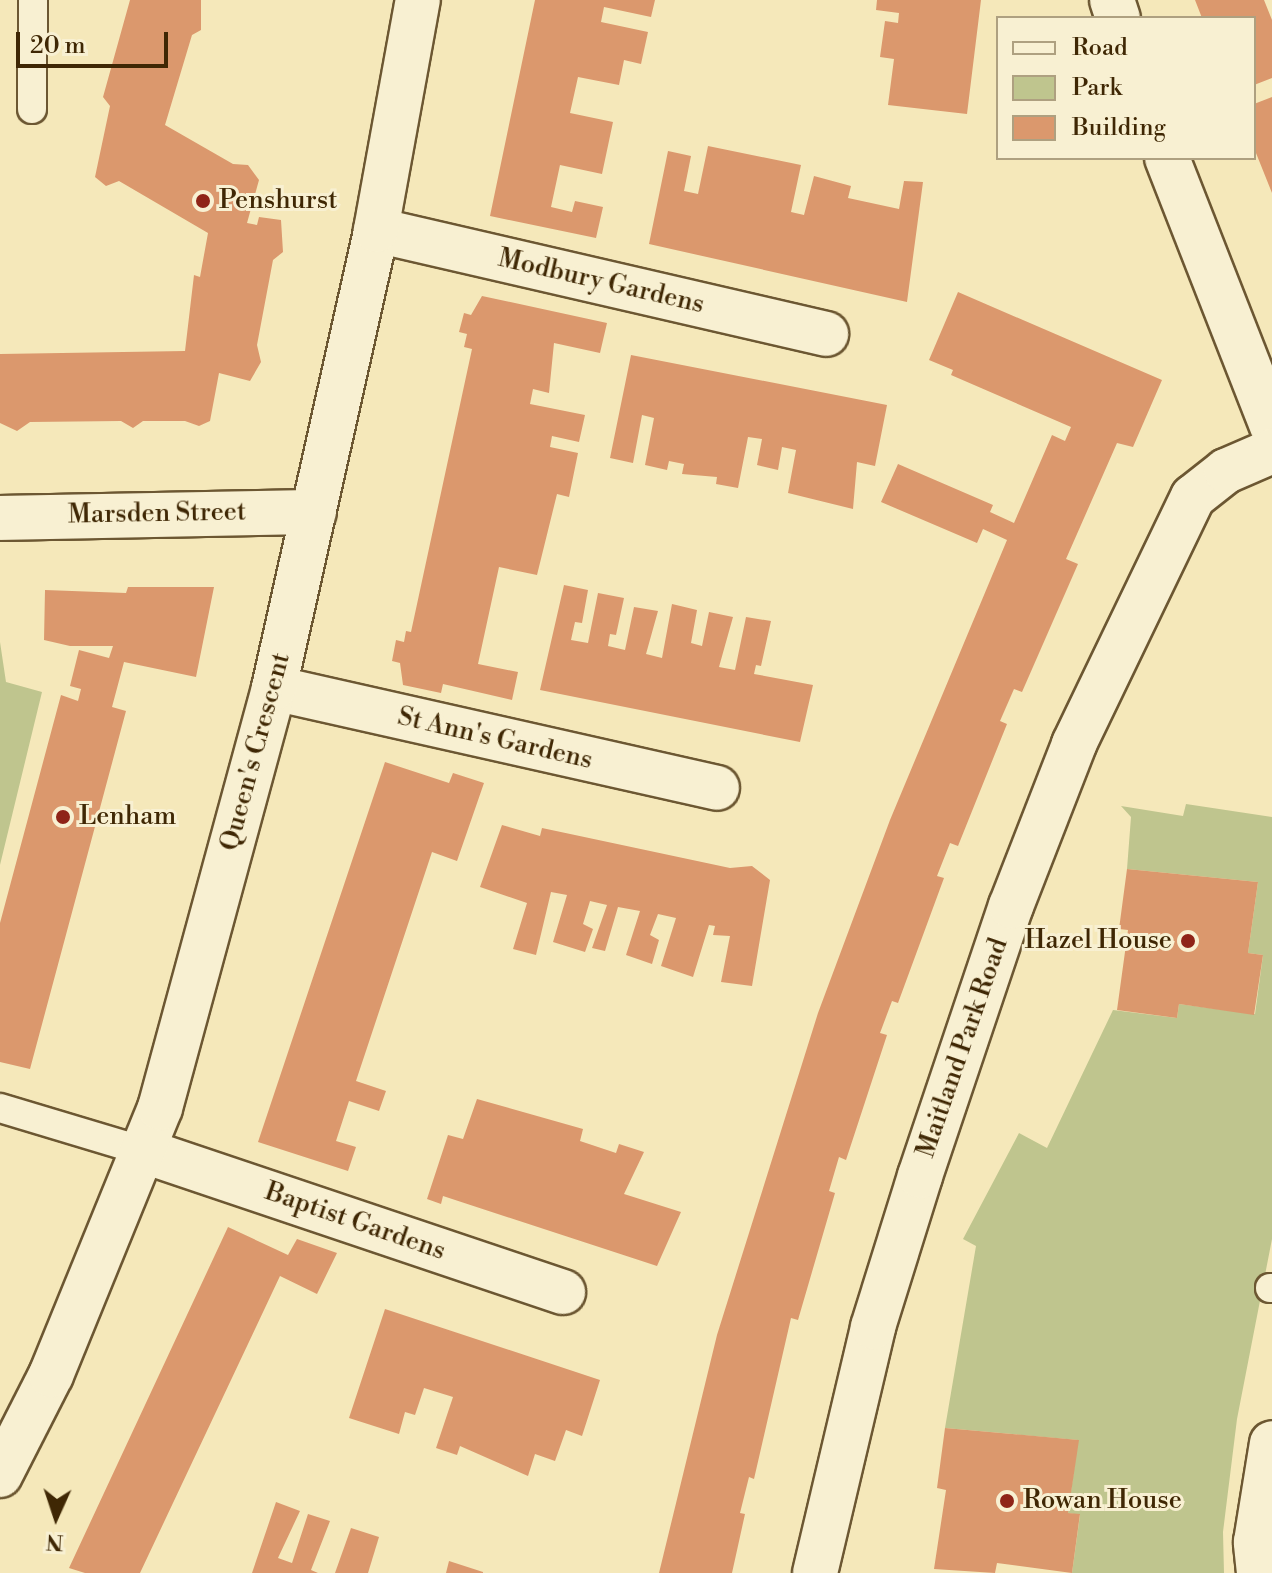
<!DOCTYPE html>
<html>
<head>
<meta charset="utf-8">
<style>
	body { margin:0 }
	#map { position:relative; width:1272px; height:1573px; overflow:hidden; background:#f5e8ba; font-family:"Libre Bodoni",serif }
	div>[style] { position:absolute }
	.green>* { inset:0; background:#bfc58e }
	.building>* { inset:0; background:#db986d }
	.roads { filter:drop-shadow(2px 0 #6c5732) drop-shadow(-2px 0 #6c5732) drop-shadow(0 2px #6c5732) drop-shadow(0 -2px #6c5732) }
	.lane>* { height:28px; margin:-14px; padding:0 14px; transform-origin:14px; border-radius:14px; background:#f8f0d2 }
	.street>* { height:44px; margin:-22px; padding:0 22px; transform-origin:22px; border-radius:22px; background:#f8f0d2 }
	.dots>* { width:22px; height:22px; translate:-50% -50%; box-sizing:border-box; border:4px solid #f8f0d2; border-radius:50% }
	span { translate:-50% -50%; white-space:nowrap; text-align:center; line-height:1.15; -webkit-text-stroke:6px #f8f0d2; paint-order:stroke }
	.poi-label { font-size:26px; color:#3f2704 }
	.left { translate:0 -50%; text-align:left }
	.right { translate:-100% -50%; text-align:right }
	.street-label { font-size:26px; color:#3f2704 }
	.legend { position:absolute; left:996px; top:16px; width:260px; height:144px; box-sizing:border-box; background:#f8f0d2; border:2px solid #aea080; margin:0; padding:10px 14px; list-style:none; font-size:24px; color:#3f2704 }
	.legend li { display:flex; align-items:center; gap:16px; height:40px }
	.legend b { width:40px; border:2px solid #aea080 }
	.north { position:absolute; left:16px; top:1477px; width:80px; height:80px; -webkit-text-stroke:6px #f8f0d2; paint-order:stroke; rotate:183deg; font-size:22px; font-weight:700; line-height:32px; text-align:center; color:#3f2704 }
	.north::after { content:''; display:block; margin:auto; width:28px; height:36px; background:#3f2704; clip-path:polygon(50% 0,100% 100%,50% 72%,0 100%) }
	.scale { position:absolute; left:16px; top:32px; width:152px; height:36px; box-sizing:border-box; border:4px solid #3f2704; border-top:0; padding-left:10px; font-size:24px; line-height:28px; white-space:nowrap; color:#3f2704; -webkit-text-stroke:6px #f8f0d2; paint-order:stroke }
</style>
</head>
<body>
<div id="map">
	<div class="green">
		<div style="clip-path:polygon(0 642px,6px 682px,42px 692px,0 865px)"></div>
		<div style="clip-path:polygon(1186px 804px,1272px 817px,1272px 1239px,1237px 1419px,1223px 1532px,1224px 1573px,1072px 1573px,1080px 1515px,1068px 1513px,1078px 1440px,945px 1428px,976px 1246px,963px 1239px,1019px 1133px,1047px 1148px,1113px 1010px,1177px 1018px,1179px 1004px,1255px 1014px,1263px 955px,1248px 953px,1258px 882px,1127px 869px,1131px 817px,1121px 806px,1183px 816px)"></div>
	</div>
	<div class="building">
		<div style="clip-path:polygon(130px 0,201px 0,201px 30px,192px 35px,165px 125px,233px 164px,248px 165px,259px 180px,247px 223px,257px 225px,259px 217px,281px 220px,283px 252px,273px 260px,257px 345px,261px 362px,250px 381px,219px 373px,210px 421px,199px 426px,185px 421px,143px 421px,133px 428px,121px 421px,30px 422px,17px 431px,0 423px,0 354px,185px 351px,194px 275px,200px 277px,208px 233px,119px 181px,106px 186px,95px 177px,110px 106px,103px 97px)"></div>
		<div style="clip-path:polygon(535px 0,655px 0,651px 17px,604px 7px,601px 22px,648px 32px,641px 64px,624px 60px,619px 85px,578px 77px,570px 113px,613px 122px,602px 174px,560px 165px,551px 207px,572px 212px,575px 201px,603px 207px,596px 238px,490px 216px)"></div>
		<div style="clip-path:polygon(877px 0,981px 0,967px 114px,888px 105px,894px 59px,880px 57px,885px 21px,898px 23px,899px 13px,876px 10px)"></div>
		<div style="clip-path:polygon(1195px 0,1264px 0,1272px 20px,1272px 78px,1254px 85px,1254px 18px,1202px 18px)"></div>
		<div style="clip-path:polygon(1272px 97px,1272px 193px,1254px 148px,1254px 104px)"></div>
		<div style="clip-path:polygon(708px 146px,801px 165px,791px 212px,804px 215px,814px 176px,851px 186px,848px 198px,899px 209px,904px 181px,923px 182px,907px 302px,649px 244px,668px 151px,691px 156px,684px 191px,698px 194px)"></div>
		<div style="clip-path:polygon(958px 292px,1162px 380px,1133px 447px,1117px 443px,1066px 559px,1078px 564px,1022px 692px,1014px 689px,1000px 721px,1007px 724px,958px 846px,950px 843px,937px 876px,944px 878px,898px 1003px,892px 1001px,880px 1033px,887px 1035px,846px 1160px,839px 1157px,829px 1191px,835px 1193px,798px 1320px,791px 1318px,754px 1479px,749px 1477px,740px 1513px,745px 1514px,732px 1573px,659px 1573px,717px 1335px,818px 1013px,890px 820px,1007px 540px,983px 529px,977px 543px,881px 502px,898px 464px,993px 505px,990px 512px,1014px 523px,1052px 435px,1065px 441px,1071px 427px,951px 375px,953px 370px,929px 360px)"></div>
		<div style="clip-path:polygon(482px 296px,607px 323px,600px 353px,554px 343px,549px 393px,533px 389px,530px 404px,585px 415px,579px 442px,552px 436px,550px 447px,578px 453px,569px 497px,557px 494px,537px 575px,499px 567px,478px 664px,518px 672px,512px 700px,443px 684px,441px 693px,403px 685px,400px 663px,392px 661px,396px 640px,404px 642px,406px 631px,411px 632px,472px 349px,464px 347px,467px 334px,459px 332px,464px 313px,471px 315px)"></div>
		<div style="clip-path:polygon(631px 355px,887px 405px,875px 466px,857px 462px,853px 509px,788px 493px,796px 450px,782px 447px,778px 470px,757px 465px,762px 439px,748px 437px,738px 488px,716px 484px,717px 477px,682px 474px,684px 464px,669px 461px,667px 470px,645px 465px,654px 418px,642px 415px,633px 463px,610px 458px)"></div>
		<div style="clip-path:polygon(564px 585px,588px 590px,582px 623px,575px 622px,571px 640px,588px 643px,598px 593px,624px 598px,616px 635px,610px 634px,608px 646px,625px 650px,634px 607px,658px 611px,646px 654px,662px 658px,672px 604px,697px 610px,691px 643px,702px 646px,709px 612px,733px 617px,719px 667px,735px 670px,746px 617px,771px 621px,761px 666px,756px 665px,754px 674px,813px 685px,800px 742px,540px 690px)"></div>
		<div style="clip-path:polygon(128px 587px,214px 587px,196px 677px,124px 662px,112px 707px,126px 711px,30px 1069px,0 1062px,0 923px,61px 695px,78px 701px,81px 689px,70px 686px,79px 650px,109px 658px,113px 646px,70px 646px,44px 640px,45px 590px,126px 593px)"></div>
		<div style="clip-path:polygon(385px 762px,449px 783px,453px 773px,484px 783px,457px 861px,432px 852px,356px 1081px,386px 1091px,379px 1111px,349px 1101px,336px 1141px,356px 1147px,348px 1171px,258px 1142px)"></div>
		<div style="clip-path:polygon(502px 825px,540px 836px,542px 828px,730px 868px,752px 866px,770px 880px,752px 986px,721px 982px,730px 936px,713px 935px,715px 926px,709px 925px,693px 977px,661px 966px,676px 918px,658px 914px,650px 935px,659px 940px,652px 964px,626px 955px,640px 911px,618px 907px,605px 951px,592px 948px,607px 905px,590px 901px,583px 924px,593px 929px,585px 952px,553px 942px,567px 895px,551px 892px,536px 955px,513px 949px,527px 903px,480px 887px)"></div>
		<div style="clip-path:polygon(1127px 869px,1258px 882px,1248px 953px,1263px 955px,1254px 1015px,1179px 1004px,1177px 1018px,1117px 1010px,1128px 930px,1119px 929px)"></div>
		<div style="clip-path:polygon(477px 1099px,583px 1129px,580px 1141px,616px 1153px,619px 1144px,644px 1152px,624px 1194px,681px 1212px,657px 1266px,443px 1196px,441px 1204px,427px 1199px,448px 1135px,463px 1139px)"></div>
		<div style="clip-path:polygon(228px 1227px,288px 1255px,297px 1239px,337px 1253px,317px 1294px,280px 1276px,140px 1573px,85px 1573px,69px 1568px)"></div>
		<div style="clip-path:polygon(385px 1309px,600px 1380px,582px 1436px,566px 1430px,555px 1461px,535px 1454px,528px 1476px,460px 1446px,457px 1455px,436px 1448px,453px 1397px,424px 1388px,415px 1415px,405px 1412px,399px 1434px,349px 1418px)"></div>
		<div style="clip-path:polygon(945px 1428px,1079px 1440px,1068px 1513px,1080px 1514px,1072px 1573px,997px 1563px,995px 1573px,934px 1569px,946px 1490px,937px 1488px)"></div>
		<div style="clip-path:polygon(276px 1502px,300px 1511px,278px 1558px,292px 1563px,308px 1514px,330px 1521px,311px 1570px,318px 1573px,252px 1573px)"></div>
		<div style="clip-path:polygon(351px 1528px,379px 1537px,368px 1573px,335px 1573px)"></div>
		<div style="clip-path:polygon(449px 1561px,483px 1572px,483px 1573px,446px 1573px)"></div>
	</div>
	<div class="roads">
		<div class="lane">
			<div style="left:32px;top:109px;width:109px;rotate:-89.5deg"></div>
			<div style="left:0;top:1108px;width:153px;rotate:16.7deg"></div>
			<div style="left:1270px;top:1288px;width:2px"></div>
		</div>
		<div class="street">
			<div style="left:1112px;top:0;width:19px;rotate:72deg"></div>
			<div style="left:1167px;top:158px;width:288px;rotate:68.6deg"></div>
			<div style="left:376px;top:230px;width:462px;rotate:13deg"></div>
			<div style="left:0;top:518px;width:314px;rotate:-1.1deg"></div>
			<div style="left:274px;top:688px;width:454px;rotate:12.7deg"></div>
			<div style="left:147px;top:1152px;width:439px;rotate:18.6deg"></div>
			<div style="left:0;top:1475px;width:112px;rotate:-63deg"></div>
			<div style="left:51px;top:1375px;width:288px;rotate:-67.8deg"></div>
			<div style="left:160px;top:1108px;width:435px;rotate:-74.8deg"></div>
			<div style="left:274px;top:688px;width:469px;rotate:-77.4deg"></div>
			<div style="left:376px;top:230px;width:234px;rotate:-79.7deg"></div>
			<div style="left:815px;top:1573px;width:253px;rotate:-76.7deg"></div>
			<div style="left:873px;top:1327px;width:158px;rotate:-72.7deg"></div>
			<div style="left:920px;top:1176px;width:285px;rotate:-71.4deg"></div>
			<div style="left:1011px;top:906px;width:174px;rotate:-68.7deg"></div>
			<div style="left:1074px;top:744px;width:274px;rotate:-64.3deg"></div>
			<div style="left:1193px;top:497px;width:42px;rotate:-38.2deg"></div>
			<div style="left:1226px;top:471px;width:50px;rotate:-23.5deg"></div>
			<div style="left:1259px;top:1573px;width:31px;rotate:-96deg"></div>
			<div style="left:1256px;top:1542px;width:100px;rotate:-80.8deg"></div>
		</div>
	</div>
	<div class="dots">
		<div style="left:203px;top:201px;background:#8f2418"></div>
		<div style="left:63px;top:817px;background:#8f2418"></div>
		<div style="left:1188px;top:941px;background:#8f2418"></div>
		<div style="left:1007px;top:1501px;background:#8f2418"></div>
	</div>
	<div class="poi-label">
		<span class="left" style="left:219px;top:201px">Penshurst</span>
		<span class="left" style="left:79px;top:817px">Lenham</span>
		<span class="right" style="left:1172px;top:941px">Hazel House</span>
		<span class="left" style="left:1023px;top:1501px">Rowan House</span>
	</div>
	<div class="street-label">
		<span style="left:601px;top:282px;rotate:13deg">Modbury Gardens</span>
		<span style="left:157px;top:514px;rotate:-1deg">Marsden Street</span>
		<span style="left:495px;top:739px;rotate:13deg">St Ann's Gardens</span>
		<span style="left:256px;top:752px;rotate:-75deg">Queen's Crescent</span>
		<span style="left:963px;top:1048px;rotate:-71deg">Maitland Park Road</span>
		<span style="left:355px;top:1222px;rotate:19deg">Baptist Gardens</span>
	</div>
	<ul class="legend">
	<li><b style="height:10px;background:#f8f0d2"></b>Road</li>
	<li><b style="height:22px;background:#bfc58e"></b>Park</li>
	<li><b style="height:22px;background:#db986d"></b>Building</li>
	</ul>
	<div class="north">N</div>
	<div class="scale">20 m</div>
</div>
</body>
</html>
